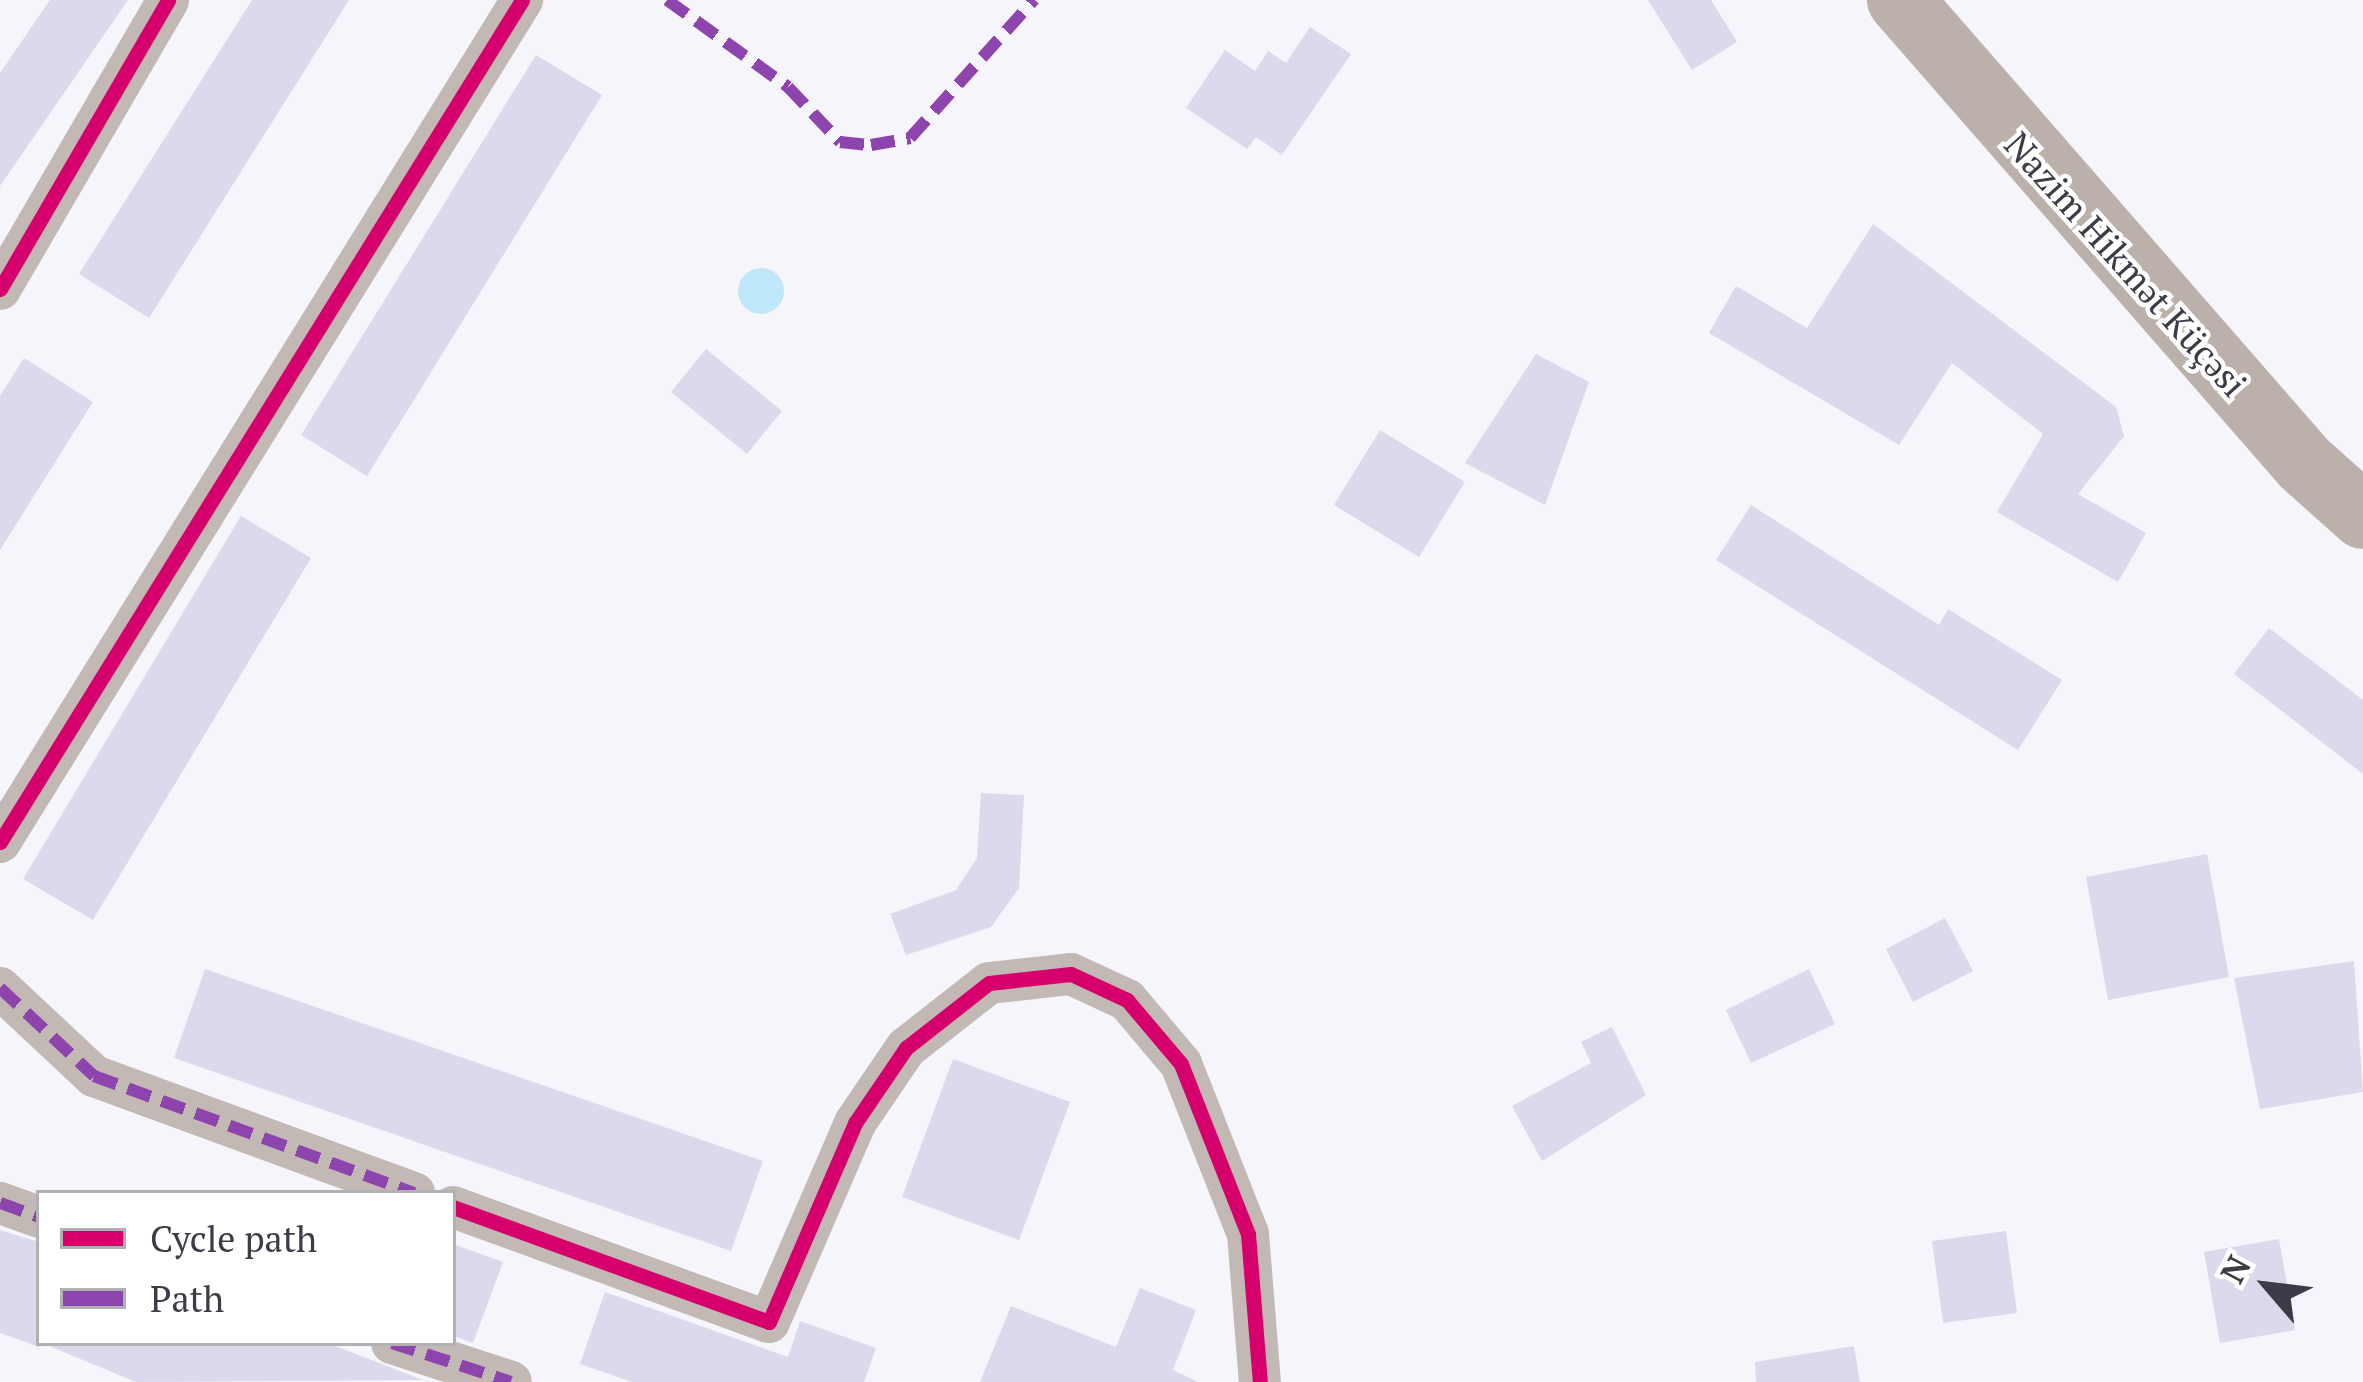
<!DOCTYPE html>
<html>
<head>
<meta charset="utf-8">
<style>
	body { margin:0 }
	#map { position:relative; width:2363px; height:1382px; overflow:hidden; background:#f5f5fb; font-family:"PT Serif",serif }
	div>[style] { position:absolute }
	.water>* { inset:0; background:#bee8fa }
	.round { border-radius:50% }
	.building>* { inset:0; background:#dcd9ec }
	.street>* { height:42px; margin:-21px; padding:0 21px; transform-origin:21px; border-radius:21px; background:#c3b9b4 }
	.primary>* { height:66px; margin:-33px; padding:0 33px; transform-origin:33px; border-radius:33px; background:#bcb0aa }
	.quiet>* { height:12px; margin-top:-6px; transform-origin:0; background:repeating-linear-gradient(90deg,#8e44ad 0 24px,transparent 0 36px) }
	.cycleway>* { height:15px; margin:-7.5px; padding:0 7.5px; transform-origin:7.5px; border-radius:7.5px; background:#d6006c }
	span { translate:-50% -50%; white-space:nowrap; text-align:center; line-height:1.15; -webkit-text-stroke:9px #fff; paint-order:stroke }
	.street-label { font-size:36px; color:#3d3b47 }
	.legend { position:absolute; left:36px; top:1190px; width:420px; height:156px; box-sizing:border-box; background:#fff; border:3px solid #b1b1b5; margin:0; padding:15px 21px; list-style:none; font-size:36px; color:#3d3b47 }
	.legend li { display:flex; align-items:center; gap:24px; height:60px }
	.legend b { width:60px; border:3px solid #b1b1b5 }
	.north { position:absolute; left:2207px; top:1226px; width:120px; height:120px; -webkit-text-stroke:9px #fff; paint-order:stroke; rotate:298deg; font-size:33px; font-weight:700; line-height:48px; text-align:center; color:#3d3b47 }
	.north::after { content:''; display:block; margin:auto; width:42px; height:54px; background:#3d3b47; clip-path:polygon(50% 0,100% 100%,50% 72%,0 100%) }
</style>
</head>
<body>
<div id="map">
	<div class="water">
		<div class="round" style="left:738px;top:268px;width:46px;height:46px"></div>
	</div>
	<div class="building">
		<div style="clip-path:polygon(50px 0,128px 0,0 186px,0 73px)"></div>
		<div style="clip-path:polygon(252px 0,349px 0,149px 318px,79px 274px)"></div>
		<div style="clip-path:polygon(1648px 0,1711px 0,1737px 42px,1692px 70px)"></div>
		<div style="clip-path:polygon(1310px 27px,1351px 54px,1282px 155px,1256px 137px,1247px 149px,1186px 108px,1225px 50px,1255px 71px,1268px 51px,1286px 63px)"></div>
		<div style="clip-path:polygon(536px 55px,602px 95px,367px 476px,301px 435px)"></div>
		<div style="clip-path:polygon(1873px 224px,2116px 407px,2124px 436px,2078px 494px,2146px 533px,2118px 582px,1997px 512px,2043px 434px,1952px 363px,1899px 445px,1709px 333px,1736px 286px,1807px 328px)"></div>
		<div style="clip-path:polygon(706px 349px,782px 411px,747px 454px,671px 392px)"></div>
		<div style="clip-path:polygon(1536px 354px,1589px 382px,1545px 505px,1465px 463px)"></div>
		<div style="clip-path:polygon(24px 358px,93px 402px,0 550px,0 396px)"></div>
		<div style="clip-path:polygon(1380px 430px,1465px 482px,1419px 557px,1334px 505px)"></div>
		<div style="clip-path:polygon(1751px 505px,1939px 625px,1948px 609px,2062px 680px,2018px 750px,1716px 560px)"></div>
		<div style="clip-path:polygon(241px 516px,311px 558px,93px 920px,23px 879px)"></div>
		<div style="clip-path:polygon(2269px 628px,2363px 700px,2363px 774px,2234px 674px)"></div>
		<div style="clip-path:polygon(981px 793px,1024px 795px,1019px 888px,991px 927px,906px 955px,890px 914px,956px 890px,977px 858px)"></div>
		<div style="clip-path:polygon(2207px 854px,2229px 977px,2108px 1000px,2086px 877px)"></div>
		<div style="clip-path:polygon(1945px 918px,1973px 971px,1913px 1002px,1886px 949px)"></div>
		<div style="clip-path:polygon(2354px 961px,2363px 1092px,2260px 1109px,2234px 978px)"></div>
		<div style="clip-path:polygon(205px 969px,763px 1161px,731px 1251px,174px 1058px)"></div>
		<div style="clip-path:polygon(1809px 969px,1835px 1024px,1751px 1063px,1726px 1010px)"></div>
		<div style="clip-path:polygon(1612px 1027px,1646px 1095px,1542px 1161px,1512px 1106px,1591px 1063px,1581px 1042px)"></div>
		<div style="clip-path:polygon(953px 1059px,1070px 1102px,1019px 1240px,902px 1197px)"></div>
		<div style="clip-path:polygon(0 1230px,39px 1242px,39px 1347px,0 1333px)"></div>
		<div style="clip-path:polygon(2006px 1231px,2017px 1313px,1943px 1323px,1932px 1241px)"></div>
		<div style="clip-path:polygon(2279px 1239px,2295px 1330px,2220px 1343px,2204px 1252px)"></div>
		<div style="clip-path:polygon(453px 1244px,503px 1262px,473px 1343px,453px 1336px)"></div>
		<div style="clip-path:polygon(1140px 1288px,1196px 1310px,1173px 1370px,1198px 1382px,980px 1382px,1011px 1306px,1116px 1347px)"></div>
		<div style="clip-path:polygon(605px 1292px,788px 1357px,800px 1321px,876px 1348px,864px 1382px,632px 1382px,580px 1364px)"></div>
		<div style="clip-path:polygon(42px 1343px,328px 1343px,423px 1380px,136px 1382px)"></div>
		<div style="clip-path:polygon(1854px 1346px,1860px 1382px,1756px 1382px,1755px 1362px)"></div>
	</div>
	<div class="street">
		<div style="left:0;top:289px;width:334px;rotate:-59.8deg"></div>
		<div style="left:0;top:842px;width:991px;rotate:-58.2deg"></div>
		<div style="left:0;top:988px;width:129px;rotate:43.1deg"></div>
		<div style="left:94px;top:1076px;width:341px;rotate:20.1deg"></div>
		<div style="left:0;top:1203px;width:41px;rotate:19.7deg"></div>
		<div style="left:453px;top:1207px;width:336px;rotate:20deg"></div>
		<div style="left:769px;top:1322px;width:217px;rotate:-66.6deg"></div>
		<div style="left:855px;top:1123px;width:91px;rotate:-55.8deg"></div>
		<div style="left:906px;top:1048px;width:105px;rotate:-38.1deg"></div>
		<div style="left:989px;top:983px;width:82px;rotate:-6.3deg"></div>
		<div style="left:1071px;top:974px;width:62px;rotate:24.9deg"></div>
		<div style="left:1127px;top:1000px;width:84px;rotate:49.8deg"></div>
		<div style="left:1181px;top:1064px;width:183px;rotate:68.5deg"></div>
		<div style="left:1248px;top:1234px;width:148px;rotate:85.4deg"></div>
		<div style="left:392px;top:1343px;width:125px;rotate:18.1deg"></div>
	</div>
	<div class="primary">
		<div style="left:1900px;top:0;width:614px;rotate:48.89deg"></div>
		<div style="left:2304px;top:463px;width:79px;rotate:41.9deg"></div>
	</div>
	<div class="quiet">
		<div style="left:667px;top:0;width:149px;rotate:35.7deg"></div>
		<div style="left:788px;top:87px;width:76px;rotate:46.6deg"></div>
		<div style="left:840px;top:142px;width:31px;rotate:6deg"></div>
		<div style="left:871px;top:145px;width:40px;rotate:-10deg"></div>
		<div style="left:910px;top:138px;width:186px;rotate:-48.1deg"></div>
		<div style="left:0;top:988px;width:129px;rotate:43.1deg"></div>
		<div style="left:94px;top:1076px;width:341px;rotate:20.1deg"></div>
		<div style="left:0;top:1203px;width:41px;rotate:19.7deg"></div>
		<div style="left:392px;top:1343px;width:125px;rotate:18.1deg"></div>
	</div>
	<div class="cycleway">
		<div style="left:0;top:289px;width:334px;rotate:-59.8deg"></div>
		<div style="left:0;top:842px;width:991px;rotate:-58.2deg"></div>
		<div style="left:453px;top:1207px;width:336px;rotate:20deg"></div>
		<div style="left:769px;top:1322px;width:217px;rotate:-66.6deg"></div>
		<div style="left:855px;top:1123px;width:91px;rotate:-55.8deg"></div>
		<div style="left:906px;top:1048px;width:105px;rotate:-38.1deg"></div>
		<div style="left:989px;top:983px;width:82px;rotate:-6.3deg"></div>
		<div style="left:1071px;top:974px;width:62px;rotate:24.9deg"></div>
		<div style="left:1127px;top:1000px;width:84px;rotate:49.8deg"></div>
		<div style="left:1181px;top:1064px;width:183px;rotate:68.5deg"></div>
		<div style="left:1248px;top:1234px;width:148px;rotate:85.4deg"></div>
	</div>
	<div class="street-label">
		<span style="left:2126px;top:264px;rotate:48deg">Nazim Hikmət Küçəsi</span>
	</div>
	<ul class="legend">
	<li><b style="height:15px;background:#d6006c"></b>Cycle path</li>
	<li><b style="height:15px;background:#8e44ad"></b>Path</li>
	</ul>
	<div class="north">N</div>
</div>
</body>
</html>
